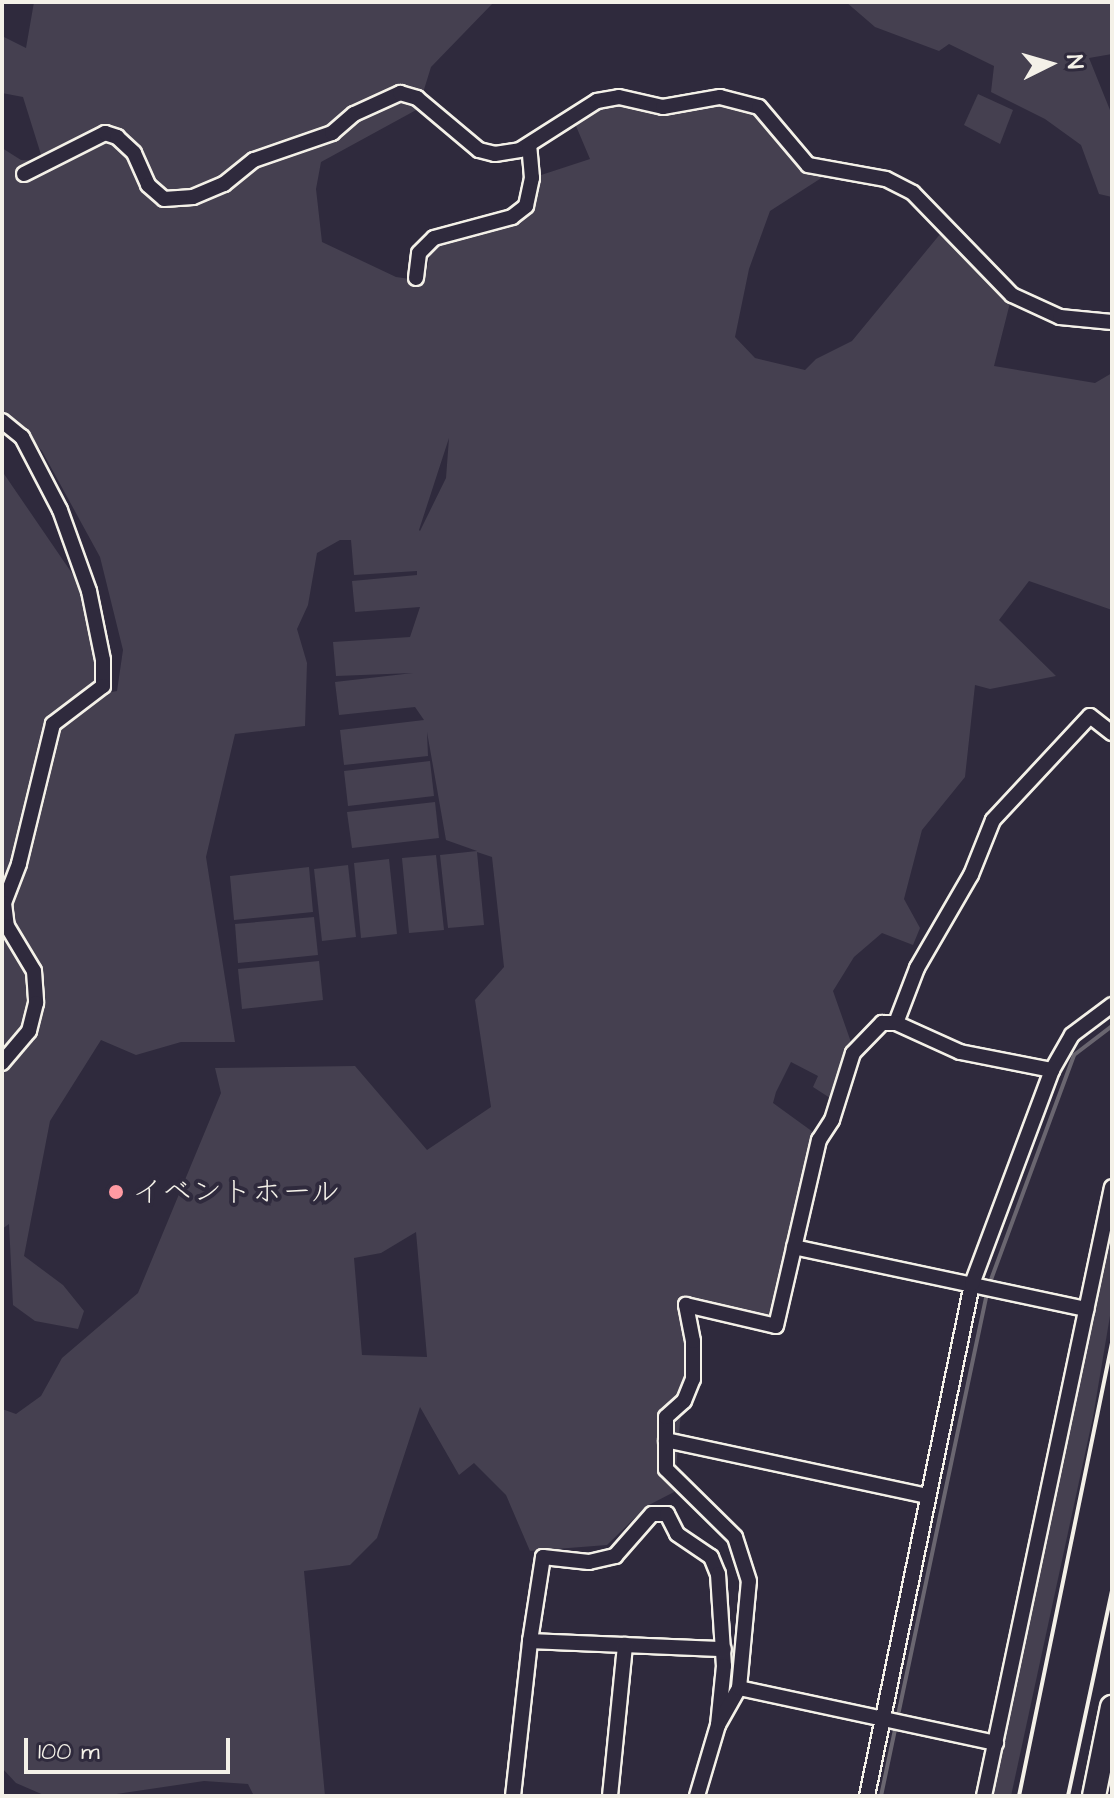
<!DOCTYPE html>
<html>
<head>
<meta charset="utf-8">
<style>
	body { margin:0 }
	#map { position:relative; width:1114px; height:1798px; overflow:hidden; background:#2f2a3d; font-family:"Architects Daughter","Klee One",sans-serif }
	div>[style] { position:absolute }
	.green>* { inset:0; background:#454050 }
	.stream>* { height:4px; margin:-2px; padding:0 2px; transform-origin:2px; border-radius:2px; background:#6a6670 }
	.roads { filter:drop-shadow(2px 0 #f4f1e8) drop-shadow(-2px 0 #f4f1e8) drop-shadow(0 2px #f4f1e8) drop-shadow(0 -2px #f4f1e8) }
	.minor>* { height:14px; margin:-7px; padding:0 7px; transform-origin:7px; border-radius:7px; background:#2f2a3d }
	.primary>* { height:22px; margin:-11px; padding:0 11px; transform-origin:11px; border-radius:11px; background:#2f2a3d }
	.rail>* { height:4px; margin:-2px; padding:0 2px; transform-origin:2px; border-radius:2px; background:#f4f1e8 }
	.dots>* { width:22px; height:22px; translate:-50% -50%; box-sizing:border-box; border:4px solid #2f2a3d; border-radius:50% }
	span { translate:-50% -50%; white-space:nowrap; text-align:center; line-height:1.15; -webkit-text-stroke:8px #2f2a3d; paint-order:stroke }
	.poi-label { font-size:30px; color:#f4f1e8 }
	.left { translate:0 -50%; text-align:left }
	.frame { position:absolute; inset:0; border:4px solid #f4f1e8; pointer-events:none }
	.north { position:absolute; left:1010px; top:24px; width:80px; height:80px; -webkit-text-stroke:6px #2f2a3d; paint-order:stroke; rotate:85deg; font-size:22px; font-weight:700; line-height:32px; text-align:center; color:#f4f1e8 }
	.north::after { content:''; display:block; margin:auto; width:28px; height:36px; background:#f4f1e8; clip-path:polygon(50% 0,100% 100%,50% 72%,0 100%) }
	.scale { position:absolute; left:24px; top:1738px; width:206px; height:36px; box-sizing:border-box; border:4px solid #f4f1e8; border-top:0; padding-left:10px; font-size:24px; line-height:28px; white-space:nowrap; color:#f4f1e8; -webkit-text-stroke:6px #2f2a3d; paint-order:stroke }
</style>
</head>
<body>
<div id="map">
	<div class="green">
		<div style="clip-path:polygon(evenodd,34px 2px,494px 2px,431px 67px,418px 109px,321px 162px,316px 189px,322px 242px,396px 277px,424px 281px,434px 238px,526px 206px,532px 178px,590px 159px,576px 126px,579px 113px,597px 101px,637px 104px,720px 97px,759px 107px,826px 175px,770px 211px,749px 269px,735px 337px,755px 358px,805px 370px,816px 359px,852px 341px,941px 233px,1012px 295px,994px 366px,1095px 383px,1112px 373px,1112px 610px,1029px 581px,999px 620px,1056px 676px,990px 689px,975px 685px,965px 777px,922px 830px,904px 899px,920px 928px,913px 945px,882px 933px,854px 957px,833px 991px,852px 1045px,830px 1098px,813px 1087px,818px 1076px,791px 1062px,776px 1092px,773px 1103px,813px 1132px,771px 1317px,683px 1301px,686px 1354px,674px 1492px,647px 1506px,607px 1545px,530px 1551px,506px 1495px,474px 1463px,459px 1475px,420px 1407px,377px 1538px,350px 1565px,304px 1571px,325px 1796px,254px 1796px,248px 1784px,204px 1781px,103px 1796px,46px 1796px,16px 1783px,2px 1768px,2px 1409px,16px 1414px,41px 1396px,62px 1358px,138px 1293px,221px 1093px,215px 1068px,355px 1066px,427px 1150px,491px 1107px,475px 1000px,504px 967px,492px 857px,477px 852px,484px 925px,448px 928px,440px 855px,477px 851px,446px 840px,427px 732px,428px 756px,344px 765px,340px 730px,424px 720px,415px 707px,339px 715px,335px 682px,413px 673px,336px 676px,333px 642px,410px 637px,420px 607px,355px 612px,352px 581px,417px 575px,417px 571px,354px 575px,351px 540px,340px 540px,317px 553px,308px 605px,297px 629px,307px 663px,305px 726px,235px 734px,206px 857px,235px 1042px,181px 1042px,136px 1055px,101px 1040px,50px 1121px,24px 1256px,63px 1285px,84px 1311px,78px 1329px,35px 1321px,13px 1305px,9px 1224px,2px 1229px,2px 471px,78px 582px,100px 668px,95px 695px,117px 691px,123px 650px,100px 557px,42px 451px,2px 410px,2px 148px,21px 160px,43px 161px,23px 97px,2px 93px,2px 36px,26px 48px,34px 2px,449px 438px,446px 478px,420px 531px,419px 530px,449px 438px,34px 2px,416px 1232px,427px 1357px,362px 1355px,354px 1258px,381px 1253px,416px 1232px)"></div>
		<div style="clip-path:polygon(846px 2px,1112px 2px,1112px 54px,1089px 58px,1112px 115px,1112px 197px,1099px 194px,1081px 145px,1045px 119px,991px 92px,994px 66px,949px 44px,939px 51px,875px 27px)"></div>
		<div style="clip-path:polygon(978px 94px,1013px 110px,1000px 144px,964px 125px)"></div>
		<div style="clip-path:polygon(430px 761px,434px 796px,348px 806px,344px 771px)"></div>
		<div style="clip-path:polygon(435px 802px,439px 838px,352px 848px,347px 812px)"></div>
		<div style="clip-path:polygon(436px 855px,444px 930px,409px 933px,402px 858px)"></div>
		<div style="clip-path:polygon(389px 859px,397px 934px,361px 938px,354px 863px)"></div>
		<div style="clip-path:polygon(348px 865px,356px 937px,322px 941px,314px 869px)"></div>
		<div style="clip-path:polygon(309px 867px,313px 912px,234px 920px,230px 876px)"></div>
		<div style="clip-path:polygon(314px 917px,318px 955px,238px 963px,235px 924px)"></div>
		<div style="clip-path:polygon(319px 961px,323px 1000px,242px 1009px,238px 969px)"></div>
		<div style="clip-path:polygon(1112px 1213px,1112px 1304px,1093px 1417px,1011px 1796px,990px 1796px)"></div>
	</div>
	<div class="stream">
		<div style="left:989px;top:1285px;width:245px;rotate:-69.7deg"></div>
		<div style="left:1074px;top:1055px;width:48px;rotate:-37.3deg"></div>
		<div style="left:881px;top:1796px;width:514px;rotate:-78.1deg"></div>
	</div>
	<div class="roads">
		<div class="minor">
			<div style="left:24px;top:174px;width:91px;rotate:-26.8deg"></div>
			<div style="left:105px;top:133px;width:13px;rotate:18deg"></div>
			<div style="left:117px;top:137px;width:23px;rotate:43deg"></div>
			<div style="left:134px;top:153px;width:35px;rotate:66deg"></div>
			<div style="left:148px;top:185px;width:21px;rotate:41deg"></div>
			<div style="left:164px;top:199px;width:29px;rotate:-4deg"></div>
			<div style="left:193px;top:197px;width:34px;rotate:-23deg"></div>
			<div style="left:224px;top:184px;width:38px;rotate:-39deg"></div>
			<div style="left:254px;top:160px;width:83px;rotate:-19.1deg"></div>
			<div style="left:332px;top:133px;width:29px;rotate:-41deg"></div>
			<div style="left:354px;top:114px;width:51px;rotate:-24.5deg"></div>
			<div style="left:400px;top:93px;width:18px;rotate:16deg"></div>
			<div style="left:417px;top:98px;width:81px;rotate:40deg"></div>
			<div style="left:479px;top:150px;width:16px;rotate:14deg"></div>
			<div style="left:495px;top:154px;width:25px;rotate:-9deg"></div>
			<div style="left:520px;top:150px;width:91px;rotate:-32.5deg"></div>
			<div style="left:597px;top:101px;width:22px;rotate:-10deg"></div>
			<div style="left:619px;top:97px;width:45px;rotate:12.8deg"></div>
			<div style="left:663px;top:107px;width:58px;rotate:-10deg"></div>
			<div style="left:720px;top:97px;width:40px;rotate:14.4deg"></div>
			<div style="left:759px;top:107px;width:76px;rotate:49.8deg"></div>
			<div style="left:808px;top:165px;width:79px;rotate:10.2deg"></div>
			<div style="left:886px;top:179px;width:30px;rotate:27deg"></div>
			<div style="left:913px;top:193px;width:142px;rotate:45.9deg"></div>
			<div style="left:1012px;top:295px;width:53px;rotate:24.6deg"></div>
			<div style="left:1060px;top:317px;width:52px;rotate:5.5deg"></div>
			<div style="left:416px;top:278px;width:25px;rotate:-83deg"></div>
			<div style="left:419px;top:253px;width:21px;rotate:-45deg"></div>
			<div style="left:434px;top:238px;width:81px;rotate:-15.1deg"></div>
			<div style="left:512px;top:217px;width:18px;rotate:-38deg"></div>
			<div style="left:526px;top:206px;width:29px;rotate:-78deg"></div>
			<div style="left:532px;top:178px;width:33px;rotate:-95deg"></div>
			<div style="left:2px;top:421px;width:26px;rotate:39deg"></div>
			<div style="left:22px;top:437px;width:82px;rotate:62.5deg"></div>
			<div style="left:60px;top:510px;width:86px;rotate:70.3deg"></div>
			<div style="left:89px;top:591px;width:70px;rotate:78.5deg"></div>
			<div style="left:103px;top:660px;width:26px;rotate:90deg"></div>
			<div style="left:103px;top:686px;width:63px;rotate:142.8deg"></div>
			<div style="left:53px;top:724px;width:144px;rotate:103.7deg"></div>
			<div style="left:19px;top:864px;width:42px;rotate:111deg"></div>
			<div style="left:4px;top:903px;width:23px;rotate:83deg"></div>
			<div style="left:7px;top:926px;width:52px;rotate:59deg"></div>
			<div style="left:34px;top:971px;width:32px;rotate:86deg"></div>
			<div style="left:36px;top:1003px;width:29px;rotate:104deg"></div>
			<div style="left:29px;top:1031px;width:42px;rotate:130.2deg"></div>
			<div style="left:896px;top:1023px;width:59px;rotate:-69.1deg"></div>
			<div style="left:917px;top:968px;width:108px;rotate:-59.9deg"></div>
			<div style="left:971px;top:875px;width:59px;rotate:-68.2deg"></div>
			<div style="left:993px;top:820px;width:142px;rotate:-47deg"></div>
			<div style="left:1090px;top:716px;width:28px;rotate:38deg"></div>
			<div style="left:794px;top:1247px;width:299px;rotate:12deg"></div>
			<div style="left:666px;top:1440px;width:268px;rotate:12.1deg"></div>
			<div style="left:530px;top:1641px;width:85px;rotate:-81.2deg"></div>
			<div style="left:543px;top:1557px;width:46px;rotate:6.2deg"></div>
			<div style="left:589px;top:1562px;width:27px;rotate:-13deg"></div>
			<div style="left:615px;top:1556px;width:56px;rotate:-48.6deg"></div>
			<div style="left:652px;top:1514px;width:15px"></div>
			<div style="left:667px;top:1514px;width:22px;rotate:63deg"></div>
			<div style="left:677px;top:1534px;width:41px;rotate:34.1deg"></div>
			<div style="left:711px;top:1557px;width:18px;rotate:68deg"></div>
			<div style="left:718px;top:1574px;width:92px;rotate:86.3deg"></div>
			<div style="left:724px;top:1666px;width:59px;rotate:95.8deg"></div>
			<div style="left:718px;top:1725px;width:74px;rotate:106.5deg"></div>
			<div style="left:739px;top:1688px;width:263px;rotate:12.1deg"></div>
			<div style="left:718px;top:1725px;width:43px;rotate:-60.4deg"></div>
			<div style="left:739px;top:1688px;width:107px;rotate:-84.7deg"></div>
			<div style="left:749px;top:1581px;width:46px;rotate:-107.7deg"></div>
			<div style="left:735px;top:1537px;width:97px;rotate:-135.4deg"></div>
			<div style="left:666px;top:1469px;width:52px;rotate:-90deg"></div>
			<div style="left:666px;top:1417px;width:24px;rotate:-42deg"></div>
			<div style="left:684px;top:1401px;width:24px;rotate:-68deg"></div>
			<div style="left:693px;top:1379px;width:38px;rotate:-90deg"></div>
			<div style="left:693px;top:1341px;width:37px;rotate:-101deg"></div>
			<div style="left:686px;top:1305px;width:92px;rotate:13.1deg"></div>
			<div style="left:776px;top:1326px;width:191px;rotate:-77deg"></div>
			<div style="left:819px;top:1140px;width:24px;rotate:-57deg"></div>
			<div style="left:832px;top:1120px;width:70px;rotate:-72.6deg"></div>
			<div style="left:853px;top:1053px;width:42px;rotate:-46deg"></div>
			<div style="left:882px;top:1023px;width:14px"></div>
			<div style="left:896px;top:1023px;width:70px;rotate:24.4deg"></div>
			<div style="left:960px;top:1052px;width:94px;rotate:11.1deg"></div>
			<div style="left:513px;top:1796px;width:156px;rotate:-83.7deg"></div>
			<div style="left:530px;top:1641px;width:194px;rotate:2.4deg"></div>
			<div style="left:610px;top:1796px;width:152px;rotate:-84.3deg"></div>
			<div style="left:867px;top:1796px;width:523px;rotate:-78.41deg"></div>
			<div style="left:972px;top:1284px;width:228px;rotate:-69.5deg"></div>
			<div style="left:1052px;top:1070px;width:40px;rotate:-60.3deg"></div>
			<div style="left:1072px;top:1035px;width:50px;rotate:-36.9deg"></div>
			<div style="left:984px;top:1796px;width:622px;rotate:-78.13deg"></div>
		</div>
		<div class="primary">
			<div style="left:1094px;top:1796px;width:91px;rotate:-78.6deg"></div>
		</div>
	</div>
	<div class="rail">
		<div style="left:1019px;top:1796px;width:464px;rotate:-78.4deg"></div>
		<div style="left:1068px;top:1796px;width:211px;rotate:-77.9deg"></div>
	</div>
	<div class="dots">
		<div style="left:116px;top:1192px;background:#ff9aa2"></div>
	</div>
	<div class="poi-label">
		<span class="left" style="left:132px;top:1192px">イベントホール</span>
	</div>
	<div class="frame"></div>
	<div class="north">N</div>
	<div class="scale">100 m</div>
</div>
</body>
</html>
